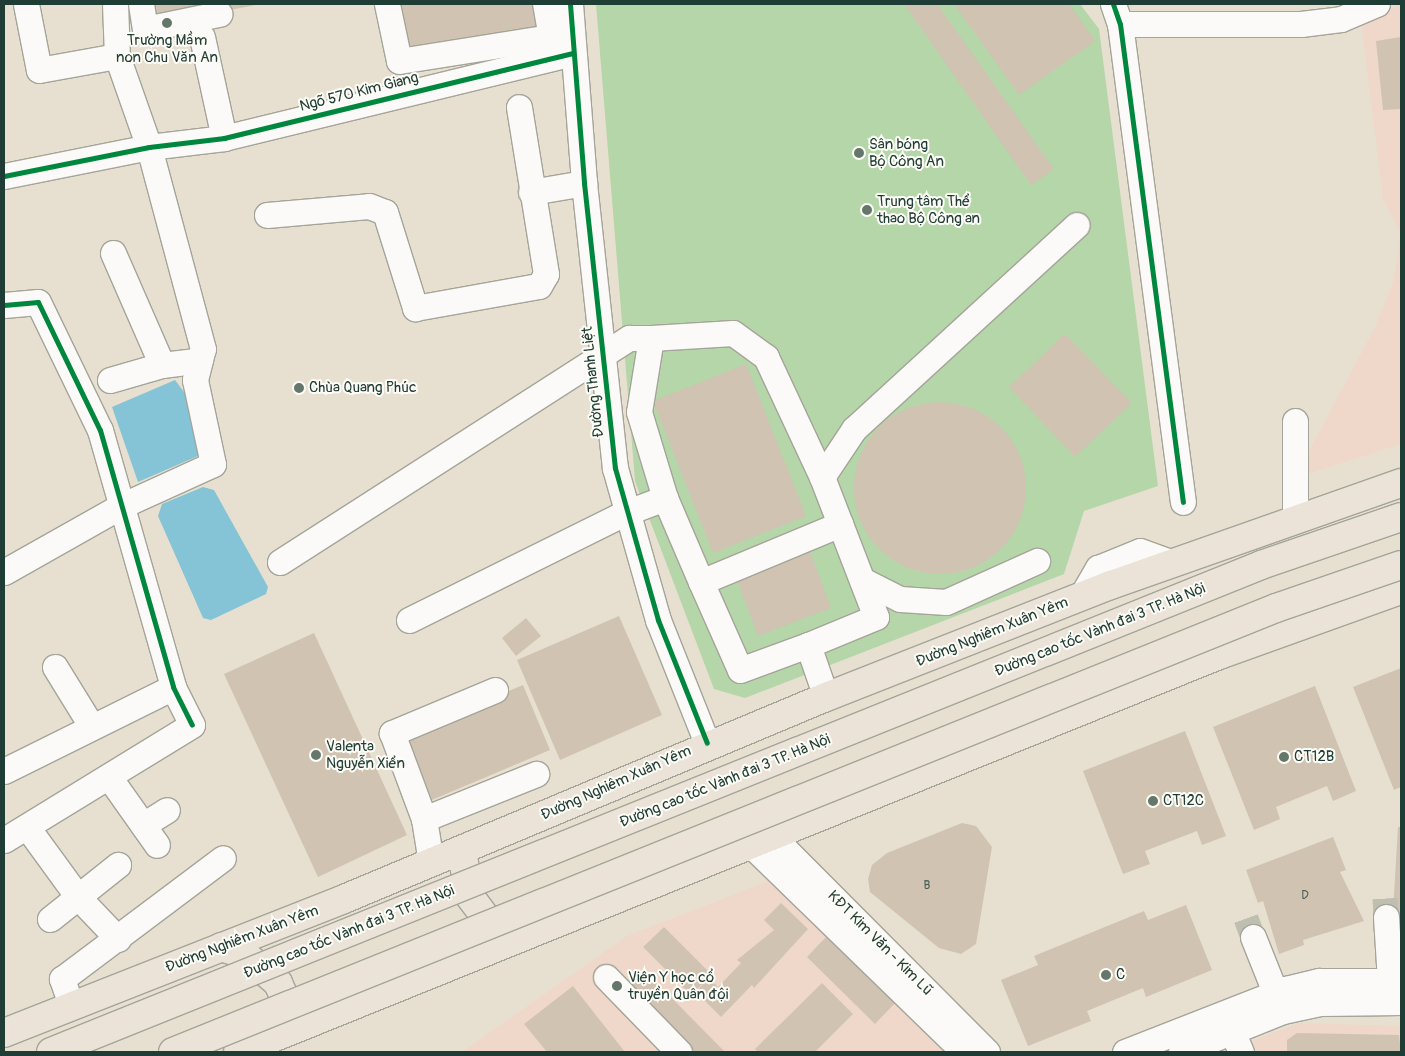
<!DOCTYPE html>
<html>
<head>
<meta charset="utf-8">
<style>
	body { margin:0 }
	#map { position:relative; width:1405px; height:1056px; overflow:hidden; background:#e7e0d0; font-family:Pangolin,sans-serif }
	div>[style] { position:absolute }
	.built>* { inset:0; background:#efd8c9 }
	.green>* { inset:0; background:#b4d6a8 }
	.water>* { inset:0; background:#85c3d6 }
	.building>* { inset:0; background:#d0c3b2 }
	.round { border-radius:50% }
	.minor-tunnel>* { height:25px; margin-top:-12.5px; transform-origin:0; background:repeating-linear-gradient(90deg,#bfbfb1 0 25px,transparent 0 37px) }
	.roads { filter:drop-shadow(1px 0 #a4a499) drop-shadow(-1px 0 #a4a499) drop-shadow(0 1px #a4a499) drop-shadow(0 -1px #a4a499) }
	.minor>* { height:25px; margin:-12.5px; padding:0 12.5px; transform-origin:12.5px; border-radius:12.5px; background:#fbfaf8 }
	.major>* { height:28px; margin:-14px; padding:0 14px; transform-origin:14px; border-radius:14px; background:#ebe3d8 }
	.bridges { filter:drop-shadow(1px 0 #a4a499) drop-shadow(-1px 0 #a4a499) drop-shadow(0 1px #a4a499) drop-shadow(0 -1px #a4a499) }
	.highway-bridge>* { height:28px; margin:-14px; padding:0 14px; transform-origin:14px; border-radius:14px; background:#ebe3d8 }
	.cycleway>* { height:5px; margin:-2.5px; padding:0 2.5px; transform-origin:2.5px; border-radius:2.5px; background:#00873e }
	.dots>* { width:14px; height:14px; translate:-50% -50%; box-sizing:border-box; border:2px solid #fdfcf7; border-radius:50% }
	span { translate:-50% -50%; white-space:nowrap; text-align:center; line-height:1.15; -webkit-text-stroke:4px #fdfcf7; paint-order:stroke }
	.number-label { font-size:12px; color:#4b5e54 }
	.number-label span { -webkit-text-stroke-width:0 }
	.poi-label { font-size:15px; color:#1f3d34 }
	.left { translate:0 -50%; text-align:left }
	.street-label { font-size:15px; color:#1f3d34 }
	.frame { position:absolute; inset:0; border:5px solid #1f3d34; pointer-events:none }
</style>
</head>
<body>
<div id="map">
	<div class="built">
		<div style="clip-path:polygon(1401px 4px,1401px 444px,1302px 476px,1300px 468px,1374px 329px,1393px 283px,1401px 235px,1383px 199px,1361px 22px)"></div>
		<div style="clip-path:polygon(776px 878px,945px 1052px,462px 1052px,627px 936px)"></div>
		<div style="clip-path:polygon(1299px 1023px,1401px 1026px,1401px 1052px,1223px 1052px)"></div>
	</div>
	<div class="green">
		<div style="clip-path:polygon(596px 4px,1080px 4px,1099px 29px,1158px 486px,1084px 511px,1064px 574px,745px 698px,714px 689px,635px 481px)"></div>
	</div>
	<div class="water">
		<div style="clip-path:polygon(175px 380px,187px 396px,201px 445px,198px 456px,138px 482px,112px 407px)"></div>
		<div style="clip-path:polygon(203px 487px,214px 490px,268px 587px,266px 594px,211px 620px,203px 618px,158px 516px,162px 504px)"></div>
	</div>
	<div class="building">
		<div style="clip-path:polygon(145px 4px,205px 4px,205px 5px,147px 16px)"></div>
		<div style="clip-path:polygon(218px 4px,256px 4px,256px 5px,219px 12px)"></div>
		<div style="clip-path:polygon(397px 4px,536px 4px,540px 28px,409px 52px)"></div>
		<div style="clip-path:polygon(904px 4px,937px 4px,1054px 169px,1031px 185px)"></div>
		<div style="clip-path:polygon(954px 4px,1069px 4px,1095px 41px,1019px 95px)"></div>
		<div style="clip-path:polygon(1401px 37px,1401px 109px,1383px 110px,1376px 41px)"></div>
		<div style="clip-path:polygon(1065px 334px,1132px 403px,1075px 457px,1009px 387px)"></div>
		<div style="clip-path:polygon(746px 364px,806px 516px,713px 553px,653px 401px)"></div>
		<div class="round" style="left:854px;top:402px;width:172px;height:172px"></div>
		<div style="clip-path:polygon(809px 549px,831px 608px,758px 636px,736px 577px)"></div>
		<div style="clip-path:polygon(619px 616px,662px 715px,560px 760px,517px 660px)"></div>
		<div style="clip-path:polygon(526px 618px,541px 636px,516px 656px,502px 638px)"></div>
		<div style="clip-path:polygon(314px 633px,407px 835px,318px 877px,224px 674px)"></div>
		<div style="clip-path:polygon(1401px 668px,1401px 787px,1394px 790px,1353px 687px)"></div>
		<div style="clip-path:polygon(523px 685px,550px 750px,427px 802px,400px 737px)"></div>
		<div style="clip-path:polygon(1315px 686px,1356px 791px,1333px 801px,1327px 786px,1276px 807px,1280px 819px,1254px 830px,1213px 727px)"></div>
		<div style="clip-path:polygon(1185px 731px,1226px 836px,1202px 845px,1197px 831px,1145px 851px,1150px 864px,1123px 874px,1083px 771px)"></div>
		<div style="clip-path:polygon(962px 823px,976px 826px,992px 847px,976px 944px,961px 954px,939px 948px,870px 892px,868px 879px,872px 865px,887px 853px)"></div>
		<div style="clip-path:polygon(1398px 827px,1401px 827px,1401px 929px,1392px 928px)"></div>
		<div style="clip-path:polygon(1333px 837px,1346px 870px,1340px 872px,1364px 921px,1303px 940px,1304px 945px,1279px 954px,1263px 901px,1258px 903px,1246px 870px)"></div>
		<div style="clip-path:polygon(781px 903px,808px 929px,754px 988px,752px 985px,721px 1017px,696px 992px,709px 978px,718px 987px,741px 963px,737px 960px,774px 930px,764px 920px)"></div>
		<div style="clip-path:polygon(1186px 905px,1212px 970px,1146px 997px,1143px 988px,1087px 1011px,1091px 1021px,1028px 1046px,1001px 980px,1038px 965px,1034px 956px,1144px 911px,1148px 920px)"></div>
		<div style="clip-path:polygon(664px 927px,712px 975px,691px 995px,643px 947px)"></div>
		<div style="clip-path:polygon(827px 936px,895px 1003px,875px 1024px,807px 957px)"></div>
		<div style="clip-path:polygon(644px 970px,725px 1052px,695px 1052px,629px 984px)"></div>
		<div style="clip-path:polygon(822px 983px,853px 1014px,815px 1052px,758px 1052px,755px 1049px)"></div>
		<div style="clip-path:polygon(573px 986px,625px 1052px,547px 1052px,524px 1024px)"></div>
		<div style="clip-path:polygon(1297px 1033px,1399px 1035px,1401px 1052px,1287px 1052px,1287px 1040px)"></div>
	</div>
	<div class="minor-tunnel">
		<div style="left:1385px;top:898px;width:19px;rotate:87deg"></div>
		<div style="left:1246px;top:918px;width:20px;rotate:70deg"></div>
	</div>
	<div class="roads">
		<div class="minor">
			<div style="left:26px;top:4px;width:67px;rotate:78.9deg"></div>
			<div style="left:39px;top:70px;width:79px;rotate:-10.2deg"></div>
			<div style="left:141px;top:4px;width:25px;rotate:81deg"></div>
			<div style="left:145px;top:29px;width:76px;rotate:-11.5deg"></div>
			<div style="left:387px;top:4px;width:58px;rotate:78.1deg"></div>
			<div style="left:399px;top:61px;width:154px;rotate:-9deg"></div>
			<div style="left:551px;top:37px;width:34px;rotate:-100deg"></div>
			<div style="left:570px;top:4px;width:180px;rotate:85.5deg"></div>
			<div style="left:584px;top:183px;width:287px;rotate:83.8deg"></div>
			<div style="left:615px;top:468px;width:158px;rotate:74.2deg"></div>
			<div style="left:658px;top:620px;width:132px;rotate:68.3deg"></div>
			<div style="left:1113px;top:4px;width:21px;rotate:71deg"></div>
			<div style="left:1120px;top:24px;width:482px;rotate:82.5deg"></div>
			<div style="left:1120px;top:24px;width:181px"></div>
			<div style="left:1301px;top:24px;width:40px;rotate:-7.1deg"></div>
			<div style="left:1341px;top:19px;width:39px;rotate:-23deg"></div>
			<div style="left:202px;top:37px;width:103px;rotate:77.7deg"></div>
			<div style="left:4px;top:176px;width:148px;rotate:-11.3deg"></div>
			<div style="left:149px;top:147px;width:76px;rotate:-6.8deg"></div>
			<div style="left:224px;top:138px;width:359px;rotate:-13.7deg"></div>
			<div style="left:531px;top:192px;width:54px;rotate:-9.6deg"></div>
			<div style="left:267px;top:215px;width:102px;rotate:-5deg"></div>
			<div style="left:369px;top:206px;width:17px;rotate:21deg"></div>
			<div style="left:385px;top:212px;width:101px;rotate:72.6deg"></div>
			<div style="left:415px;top:308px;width:126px;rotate:-10.1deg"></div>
			<div style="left:539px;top:286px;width:14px;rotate:-60deg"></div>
			<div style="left:546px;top:274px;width:169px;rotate:-99.2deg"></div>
			<div style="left:113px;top:253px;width:122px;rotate:66.4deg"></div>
			<div style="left:162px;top:365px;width:38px;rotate:-7deg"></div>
			<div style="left:4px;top:305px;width:34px;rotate:-5deg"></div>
			<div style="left:38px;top:302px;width:142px;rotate:64.2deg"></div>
			<div style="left:100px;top:430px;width:267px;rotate:74.1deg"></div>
			<div style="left:173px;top:687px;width:42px;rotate:63.4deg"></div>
			<div style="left:192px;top:725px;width:220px;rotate:148.5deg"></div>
			<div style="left:651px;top:338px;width:82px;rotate:-3.5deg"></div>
			<div style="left:733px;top:333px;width:41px;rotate:36deg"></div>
			<div style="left:766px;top:357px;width:132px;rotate:65deg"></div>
			<div style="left:822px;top:477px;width:150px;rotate:68.9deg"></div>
			<div style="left:876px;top:617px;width:74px;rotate:157.6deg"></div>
			<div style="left:808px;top:645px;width:55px;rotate:70.9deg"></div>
			<div style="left:110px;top:380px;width:54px;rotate:-16.1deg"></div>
			<div style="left:822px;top:477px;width:58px;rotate:-56.3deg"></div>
			<div style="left:854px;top:429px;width:302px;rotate:-42.5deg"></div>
			<div style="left:1295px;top:520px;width:99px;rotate:-90deg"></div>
			<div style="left:280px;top:562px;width:415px;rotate:-32.7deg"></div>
			<div style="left:629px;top:338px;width:22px"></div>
			<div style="left:651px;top:338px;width:75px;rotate:99.2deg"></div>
			<div style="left:639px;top:412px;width:90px;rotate:73.2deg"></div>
			<div style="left:4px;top:572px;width:134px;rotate:-29.4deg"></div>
			<div style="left:121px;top:506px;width:101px;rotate:-24.5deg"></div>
			<div style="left:213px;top:464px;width:86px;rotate:-102.1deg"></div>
			<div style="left:195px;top:380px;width:32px;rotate:-76deg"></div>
			<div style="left:203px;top:349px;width:209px;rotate:-105deg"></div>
			<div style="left:149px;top:147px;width:96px;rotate:-109.4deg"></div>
			<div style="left:117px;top:56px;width:52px;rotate:-92.2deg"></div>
			<div style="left:862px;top:580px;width:42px;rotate:26.6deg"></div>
			<div style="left:900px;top:599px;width:46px;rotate:3.7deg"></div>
			<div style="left:946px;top:602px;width:100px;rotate:-24.3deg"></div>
			<div style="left:701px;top:582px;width:96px;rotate:66.1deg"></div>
			<div style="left:740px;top:670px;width:72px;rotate:-20.2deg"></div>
			<div style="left:1081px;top:597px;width:34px;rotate:-60deg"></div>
			<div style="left:1098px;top:568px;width:45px;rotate:-22deg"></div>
			<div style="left:1140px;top:551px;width:35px;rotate:20deg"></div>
			<div style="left:409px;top:620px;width:241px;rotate:-26.4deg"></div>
			<div style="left:625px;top:513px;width:43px;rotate:-20.6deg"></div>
			<div style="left:665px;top:498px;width:91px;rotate:66.8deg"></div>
			<div style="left:701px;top:582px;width:151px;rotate:-22.6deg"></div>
			<div style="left:55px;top:667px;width:70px;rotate:58.3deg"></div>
			<div style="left:495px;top:690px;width:112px;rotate:157.3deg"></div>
			<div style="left:392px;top:733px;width:92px;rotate:69.6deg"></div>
			<div style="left:424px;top:819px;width:121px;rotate:-21.9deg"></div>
			<div style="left:4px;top:771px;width:189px;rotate:-26.4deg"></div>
			<div style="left:109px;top:777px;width:83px;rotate:54.8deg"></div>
			<div style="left:424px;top:819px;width:44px;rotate:80.8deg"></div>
			<div style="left:143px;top:825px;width:28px;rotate:-32deg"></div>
			<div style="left:27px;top:827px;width:87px;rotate:53.9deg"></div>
			<div style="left:78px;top:897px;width:58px;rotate:46.4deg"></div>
			<div style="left:771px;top:835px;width:306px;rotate:45.1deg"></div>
			<div style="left:749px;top:843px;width:300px;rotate:44.2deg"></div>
			<div style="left:1386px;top:917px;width:64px;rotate:86.4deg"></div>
			<div style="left:50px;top:919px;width:87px;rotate:-38.5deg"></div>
			<div style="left:1253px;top:937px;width:59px;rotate:68.2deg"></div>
			<div style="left:606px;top:977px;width:105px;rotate:45.8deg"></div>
			<div style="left:71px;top:1005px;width:28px;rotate:-109deg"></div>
			<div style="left:62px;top:979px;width:201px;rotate:-36.9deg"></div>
			<div style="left:1232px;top:1031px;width:23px;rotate:67deg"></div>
			<div style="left:1125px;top:1052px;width:173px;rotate:-21.4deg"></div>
			<div style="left:1286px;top:989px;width:34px;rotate:-14deg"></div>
			<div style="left:1319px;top:981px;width:82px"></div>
			<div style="left:1181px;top:1052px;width:110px;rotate:-21.9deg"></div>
			<div style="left:1283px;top:1011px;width:39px;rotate:-12deg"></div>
			<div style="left:1321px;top:1003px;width:80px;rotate:-0.7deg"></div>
		</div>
		<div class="major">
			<div style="left:464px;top:862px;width:32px;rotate:83deg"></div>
			<div style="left:468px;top:894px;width:34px;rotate:53deg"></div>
			<div style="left:488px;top:921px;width:27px;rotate:42deg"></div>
			<div style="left:221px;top:947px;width:24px;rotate:17deg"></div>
			<div style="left:244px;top:954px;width:45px;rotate:40.5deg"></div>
			<div style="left:278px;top:983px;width:12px;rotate:66deg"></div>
			<div style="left:283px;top:994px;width:35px;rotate:92deg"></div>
			<div style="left:4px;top:1033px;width:365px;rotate:-21.5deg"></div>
			<div style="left:344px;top:899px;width:523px;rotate:-22.74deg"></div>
			<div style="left:826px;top:697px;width:306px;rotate:-21.5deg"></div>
			<div style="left:1111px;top:585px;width:307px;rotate:-19.4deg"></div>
			<div style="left:238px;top:1052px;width:1058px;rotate:-22.03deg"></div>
			<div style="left:1219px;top:655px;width:193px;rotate:-19.7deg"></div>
		</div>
	</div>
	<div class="bridges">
		<div class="highway-bridge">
			<div style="left:51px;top:1052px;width:1304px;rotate:-21.92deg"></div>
			<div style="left:1261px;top:565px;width:148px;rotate:-18.9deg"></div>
			<div style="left:173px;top:1052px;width:1189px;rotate:-21.93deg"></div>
			<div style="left:1276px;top:608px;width:132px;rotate:-19deg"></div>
		</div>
	</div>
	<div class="cycleway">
		<div style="left:570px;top:4px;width:180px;rotate:85.5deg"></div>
		<div style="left:584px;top:183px;width:287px;rotate:83.8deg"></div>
		<div style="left:615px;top:468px;width:158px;rotate:74.2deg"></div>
		<div style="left:658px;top:620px;width:132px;rotate:68.3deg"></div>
		<div style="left:1113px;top:4px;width:21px;rotate:71deg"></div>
		<div style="left:1120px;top:24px;width:482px;rotate:82.5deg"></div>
		<div style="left:4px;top:176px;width:148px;rotate:-11.3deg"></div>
		<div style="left:149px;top:147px;width:76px;rotate:-6.8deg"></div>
		<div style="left:224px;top:138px;width:359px;rotate:-13.7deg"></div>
		<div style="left:4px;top:305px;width:34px;rotate:-5deg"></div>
		<div style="left:38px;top:302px;width:142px;rotate:64.2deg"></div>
		<div style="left:100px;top:430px;width:267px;rotate:74.1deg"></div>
		<div style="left:173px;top:687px;width:42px;rotate:63.4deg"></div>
	</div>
	<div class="dots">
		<div style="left:167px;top:23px;background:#65766b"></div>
		<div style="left:859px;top:153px;background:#65766b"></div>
		<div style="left:867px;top:210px;background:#65766b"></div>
		<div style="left:299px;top:388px;background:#65766b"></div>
		<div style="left:316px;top:755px;background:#65766b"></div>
		<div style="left:1284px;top:757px;background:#65766b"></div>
		<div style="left:1153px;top:801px;background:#65766b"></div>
		<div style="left:1106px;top:975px;background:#65766b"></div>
		<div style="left:617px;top:986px;background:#65766b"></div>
	</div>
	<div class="number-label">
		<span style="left:927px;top:886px">B</span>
		<span style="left:1305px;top:896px">D</span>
	</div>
	<div class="poi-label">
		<span style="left:167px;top:49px">Trường Mầm<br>non Chu Văn An</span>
		<span class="left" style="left:869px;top:153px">Sân bóng<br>Bộ Công An</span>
		<span class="left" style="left:877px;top:210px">Trung tâm Thể<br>thao Bộ Công an</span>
		<span class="left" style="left:309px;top:388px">Chùa Quang Phúc</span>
		<span class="left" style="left:326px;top:755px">Valenta<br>Nguyễn Xiển</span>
		<span class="left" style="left:1294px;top:757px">CT12B</span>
		<span class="left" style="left:1163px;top:801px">CT12C</span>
		<span class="left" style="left:1116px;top:975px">C</span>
		<span class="left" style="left:628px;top:986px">Viện Y học cổ<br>truyền Quân đội</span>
	</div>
	<div class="street-label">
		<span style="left:359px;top:92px;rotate:-14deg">Ngõ 570 Kim Giang</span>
		<span style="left:593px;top:382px;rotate:-96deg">Đường Thanh Liệt</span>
		<span style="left:1100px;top:630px;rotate:-22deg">Đường cao tốc Vành đai 3 TP. Hà Nội</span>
		<span style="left:992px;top:632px;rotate:-22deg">Đường Nghiêm Xuân Yêm</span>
		<span style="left:725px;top:781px;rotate:-22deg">Đường cao tốc Vành đai 3 TP. Hà Nội</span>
		<span style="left:616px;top:783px;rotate:-24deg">Đường Nghiêm Xuân Yêm</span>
		<span style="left:349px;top:932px;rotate:-22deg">Đường cao tốc Vành đai 3 TP. Hà Nội</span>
		<span style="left:242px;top:939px;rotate:-21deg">Đường Nghiêm Xuân Yêm</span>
		<span style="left:880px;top:943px;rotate:45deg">KĐT Kim Văn - Kim Lũ</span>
	</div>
	<div class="frame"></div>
</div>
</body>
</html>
